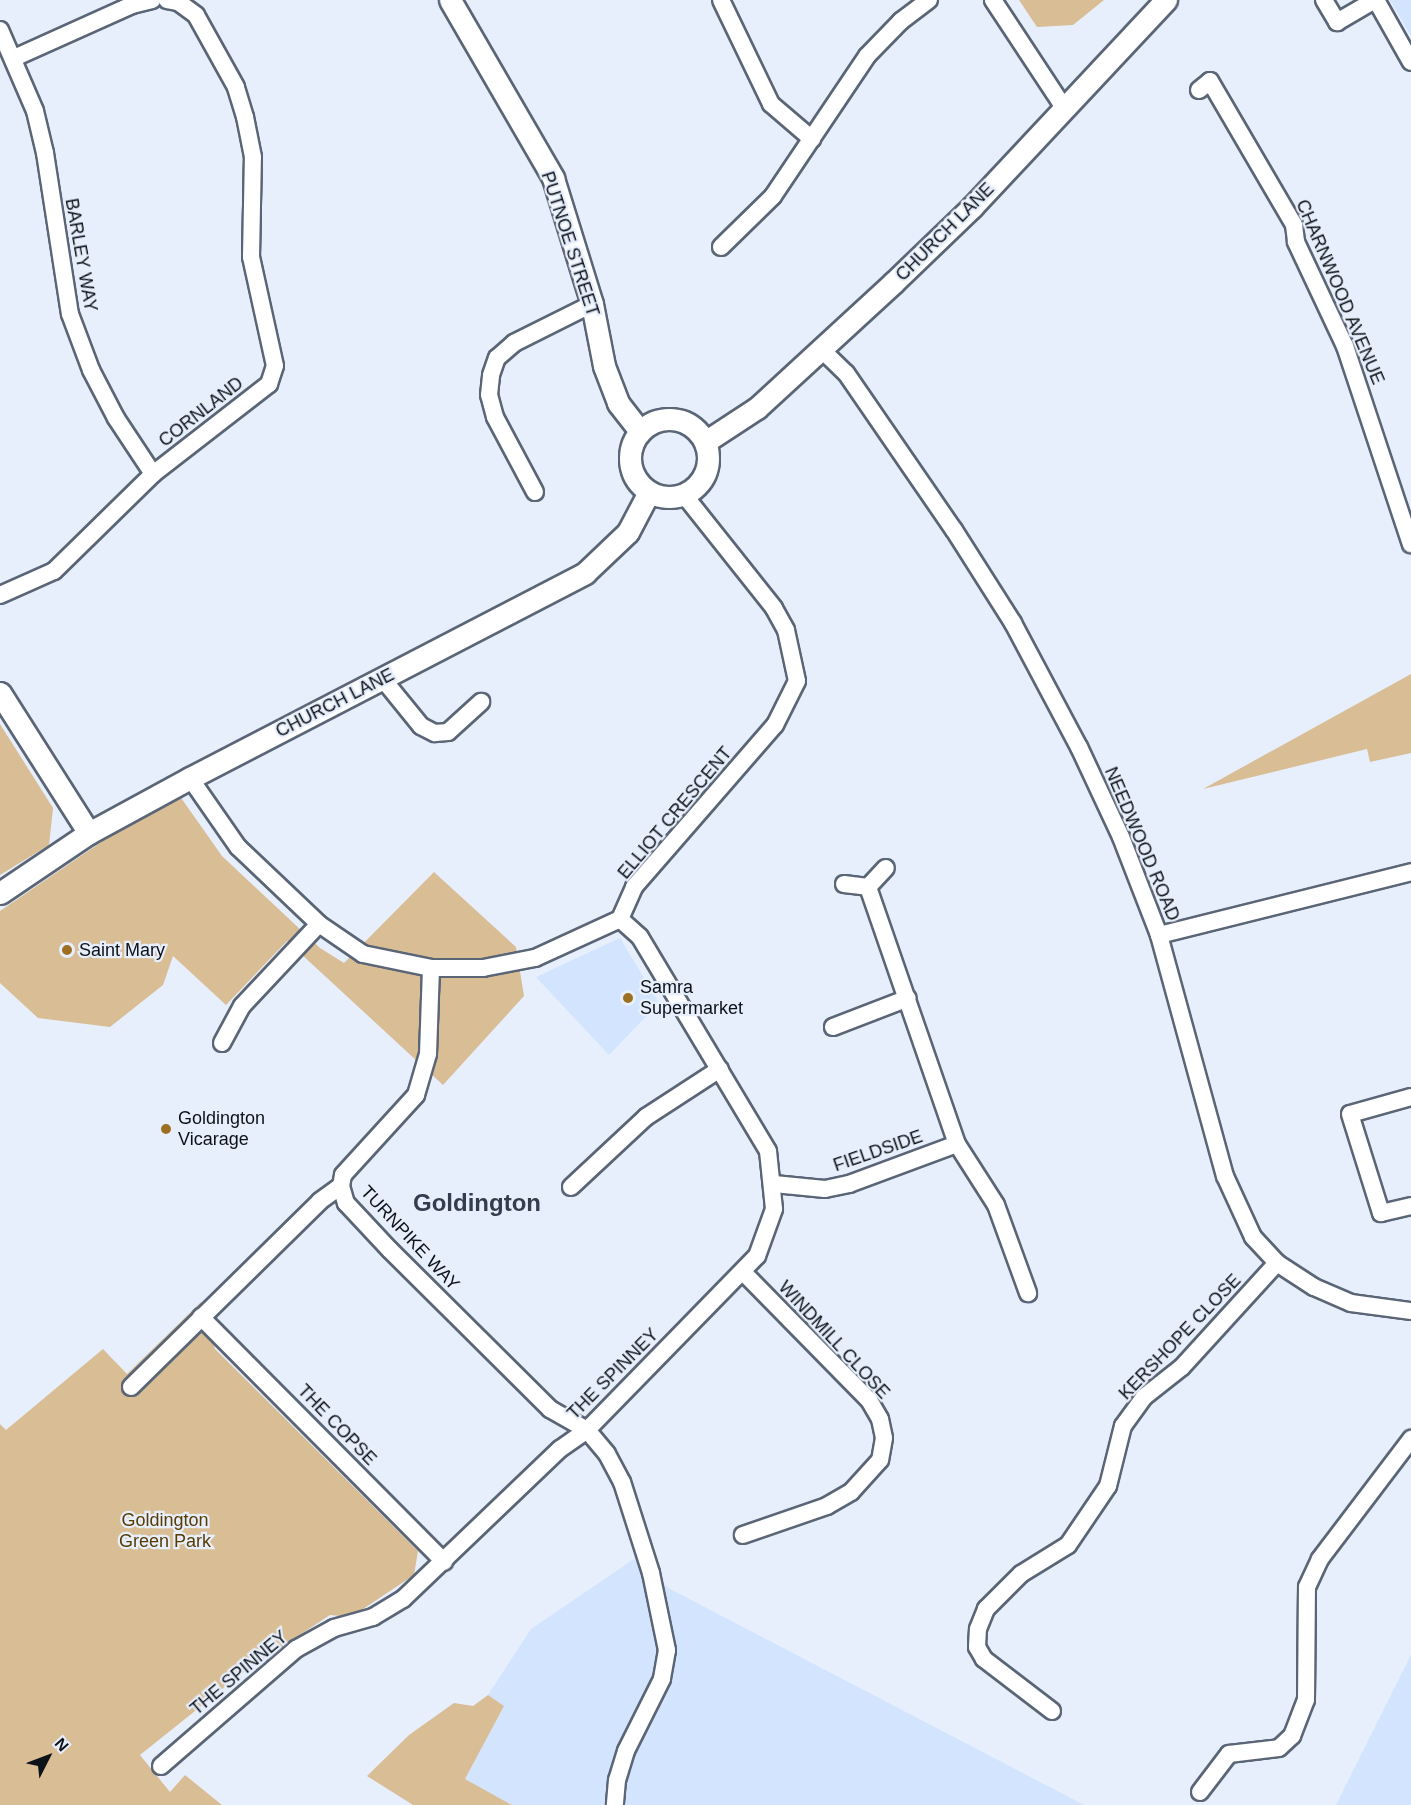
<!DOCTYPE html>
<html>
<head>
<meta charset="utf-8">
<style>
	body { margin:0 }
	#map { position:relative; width:1411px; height:1805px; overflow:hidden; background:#e7effc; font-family:Arial,sans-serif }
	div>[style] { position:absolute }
	.built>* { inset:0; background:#d2e4fe }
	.green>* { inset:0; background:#d8bd95 }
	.roads { filter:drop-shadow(2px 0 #5a6576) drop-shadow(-2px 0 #5a6576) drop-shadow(0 2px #5a6576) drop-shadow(0 -2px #5a6576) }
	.minor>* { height:16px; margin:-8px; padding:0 8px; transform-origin:8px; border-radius:8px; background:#fff }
	.tertiary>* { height:21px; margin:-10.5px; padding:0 10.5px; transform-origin:10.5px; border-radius:10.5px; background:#fff }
	.tertiary>.ring { margin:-10.5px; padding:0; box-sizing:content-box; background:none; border:21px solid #fff; border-radius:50% }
	.dots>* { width:16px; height:16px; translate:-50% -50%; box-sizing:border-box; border:3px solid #e7effc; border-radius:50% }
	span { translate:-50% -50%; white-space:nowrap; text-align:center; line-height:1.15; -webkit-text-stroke:4.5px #e7effc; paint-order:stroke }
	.street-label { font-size:18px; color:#0d1218 }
	.poi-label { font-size:18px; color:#0d1218 }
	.left { translate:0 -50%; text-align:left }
	.park-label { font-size:18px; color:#593b01 }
	.district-label { font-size:24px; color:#333d4d; font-weight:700 }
	.north { position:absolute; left:18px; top:1727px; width:60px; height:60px; -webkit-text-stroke:4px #e7effc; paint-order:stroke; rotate:48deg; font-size:16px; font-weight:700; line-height:24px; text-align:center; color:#0d1218 }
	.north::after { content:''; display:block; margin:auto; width:21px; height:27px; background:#0d1218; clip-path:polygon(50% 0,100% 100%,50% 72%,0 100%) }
</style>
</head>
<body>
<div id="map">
	<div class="built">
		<div style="clip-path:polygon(1390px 0,1411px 0,1411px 36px)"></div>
		<div style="clip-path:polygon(620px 938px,659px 1003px,609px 1055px,536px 977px)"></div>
		<div style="clip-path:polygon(634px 1559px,670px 1589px,1084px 1805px,512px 1805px,465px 1779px,504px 1706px,488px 1695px,531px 1629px)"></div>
		<div style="clip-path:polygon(1411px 1655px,1411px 1805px,1336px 1805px)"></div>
	</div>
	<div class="green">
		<div style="clip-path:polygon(1019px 0,1104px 0,1073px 25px,1037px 27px)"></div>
		<div style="clip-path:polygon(1411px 674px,1411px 753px,1370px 762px,1367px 749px,1203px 789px)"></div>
		<div style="clip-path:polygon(0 724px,53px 808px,49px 845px,0 875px)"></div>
		<div style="clip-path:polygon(179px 795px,222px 856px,320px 948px,344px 963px,434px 872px,516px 947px,524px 996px,443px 1085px,287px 941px,226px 1005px,173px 956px,163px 985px,110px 1027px,38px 1018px,0 983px,0 911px,113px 834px)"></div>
		<div style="clip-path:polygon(201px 1302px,215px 1349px,418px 1551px,414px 1575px,351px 1617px,330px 1615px,245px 1671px,140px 1755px,170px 1792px,185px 1775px,222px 1805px,0 1805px,0 1424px,6px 1430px,103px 1349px,127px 1374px)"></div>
		<div style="clip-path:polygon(488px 1695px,504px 1706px,465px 1779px,512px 1805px,413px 1805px,367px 1776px,409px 1735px,454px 1703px,473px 1706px)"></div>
	</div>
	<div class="roads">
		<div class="minor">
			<div style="left:721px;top:0;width:115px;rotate:64.3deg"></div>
			<div style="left:771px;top:104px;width:54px;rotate:40.5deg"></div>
			<div style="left:993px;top:0;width:131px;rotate:56.6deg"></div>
			<div style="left:1324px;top:0;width:26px;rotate:59deg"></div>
			<div style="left:1337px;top:22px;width:44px;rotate:-30.1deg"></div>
			<div style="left:1376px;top:0;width:71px;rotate:60.6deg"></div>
			<div style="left:0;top:30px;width:88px;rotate:66.6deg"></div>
			<div style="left:35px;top:111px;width:43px;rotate:76.6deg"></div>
			<div style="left:45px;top:153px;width:163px;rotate:81.2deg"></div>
			<div style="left:70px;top:314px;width:60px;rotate:69.4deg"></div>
			<div style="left:91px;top:370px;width:54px;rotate:62.5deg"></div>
			<div style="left:116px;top:418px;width:67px;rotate:56.5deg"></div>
			<div style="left:14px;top:58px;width:129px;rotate:-24.2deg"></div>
			<div style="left:132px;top:5px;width:21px;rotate:-14deg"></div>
			<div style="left:1199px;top:90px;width:14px;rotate:-39deg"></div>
			<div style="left:1210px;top:81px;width:167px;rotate:59.7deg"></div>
			<div style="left:1294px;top:225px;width:17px;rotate:83deg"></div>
			<div style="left:1296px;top:242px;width:115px;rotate:64.8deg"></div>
			<div style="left:1345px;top:346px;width:209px;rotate:71.6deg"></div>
			<div style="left:721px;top:247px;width:73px;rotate:-44.4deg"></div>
			<div style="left:773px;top:196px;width:169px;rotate:-56.1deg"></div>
			<div style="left:867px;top:56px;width:49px;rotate:-45.8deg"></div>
			<div style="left:901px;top:21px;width:35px;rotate:-37deg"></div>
			<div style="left:822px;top:350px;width:33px;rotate:44deg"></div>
			<div style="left:846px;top:373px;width:191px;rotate:55.5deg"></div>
			<div style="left:954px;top:530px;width:110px;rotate:57.6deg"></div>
			<div style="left:1013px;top:623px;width:140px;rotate:62deg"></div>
			<div style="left:1079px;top:747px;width:99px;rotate:65deg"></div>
			<div style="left:1121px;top:837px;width:105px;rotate:68.8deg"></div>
			<div style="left:1159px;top:935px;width:250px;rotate:74.7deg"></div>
			<div style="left:1225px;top:1176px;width:67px;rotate:65.3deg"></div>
			<div style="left:1253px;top:1237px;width:35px;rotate:47deg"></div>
			<div style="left:1277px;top:1263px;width:44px;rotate:33deg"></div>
			<div style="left:1314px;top:1287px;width:40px;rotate:23.4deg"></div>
			<div style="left:1351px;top:1303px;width:61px;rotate:7.6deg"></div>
			<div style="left:535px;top:492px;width:85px;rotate:-118.1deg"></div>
			<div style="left:495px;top:417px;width:23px;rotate:-105deg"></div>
			<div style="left:489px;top:395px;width:20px;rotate:-84deg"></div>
			<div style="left:491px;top:375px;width:18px;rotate:-71deg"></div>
			<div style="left:497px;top:358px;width:23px;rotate:-41deg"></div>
			<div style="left:514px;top:343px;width:87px;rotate:-26.6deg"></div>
			<div style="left:0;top:595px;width:59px;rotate:-24deg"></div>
			<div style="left:54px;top:571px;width:139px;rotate:-44.4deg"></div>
			<div style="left:153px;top:474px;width:147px;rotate:-37.8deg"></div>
			<div style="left:269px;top:384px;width:19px;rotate:-72deg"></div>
			<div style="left:275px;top:366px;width:112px;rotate:-102.4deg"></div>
			<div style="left:251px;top:257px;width:100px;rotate:-88.9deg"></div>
			<div style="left:253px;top:157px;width:41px;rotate:-101.3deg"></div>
			<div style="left:245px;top:117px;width:31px;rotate:-107deg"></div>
			<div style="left:236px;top:87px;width:82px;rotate:-119.1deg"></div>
			<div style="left:196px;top:15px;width:22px;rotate:-144deg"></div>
			<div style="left:178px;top:2px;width:11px;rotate:-170deg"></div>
			<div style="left:382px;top:678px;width:62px;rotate:50.9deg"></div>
			<div style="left:421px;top:726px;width:16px;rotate:27deg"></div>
			<div style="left:435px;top:733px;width:13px;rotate:-4deg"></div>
			<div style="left:448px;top:732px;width:45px;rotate:-42.3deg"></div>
			<div style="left:190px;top:778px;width:84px;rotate:55.2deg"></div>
			<div style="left:238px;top:847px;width:112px;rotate:43.5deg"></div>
			<div style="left:319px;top:924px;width:53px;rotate:34.3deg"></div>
			<div style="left:363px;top:954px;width:69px;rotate:11.6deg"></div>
			<div style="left:431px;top:968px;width:52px"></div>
			<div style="left:483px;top:968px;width:53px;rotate:-10.9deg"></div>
			<div style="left:535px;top:958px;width:94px;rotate:-24.6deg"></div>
			<div style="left:620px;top:919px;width:35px;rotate:-66deg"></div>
			<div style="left:634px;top:887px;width:215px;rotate:-49deg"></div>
			<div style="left:775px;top:725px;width:49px;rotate:-63.4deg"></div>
			<div style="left:797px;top:681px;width:52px;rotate:-102.2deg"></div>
			<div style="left:786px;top:630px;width:25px;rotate:-119deg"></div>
			<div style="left:774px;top:608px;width:144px;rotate:-128.5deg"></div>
			<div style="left:844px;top:884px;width:24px;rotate:7deg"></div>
			<div style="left:868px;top:887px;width:272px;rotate:70.9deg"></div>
			<div style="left:957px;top:1144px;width:72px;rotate:57.4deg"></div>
			<div style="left:996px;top:1205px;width:94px;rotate:70deg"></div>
			<div style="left:868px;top:887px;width:26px;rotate:-47deg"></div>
			<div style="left:1159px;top:935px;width:260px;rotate:-14deg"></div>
			<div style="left:431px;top:968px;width:86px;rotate:92deg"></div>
			<div style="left:428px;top:1054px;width:43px;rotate:106.3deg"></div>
			<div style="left:416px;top:1095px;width:108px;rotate:132.4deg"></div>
			<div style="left:343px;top:1175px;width:11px;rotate:100deg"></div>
			<div style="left:341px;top:1186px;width:18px;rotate:74deg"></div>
			<div style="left:346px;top:1203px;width:64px;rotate:46.9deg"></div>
			<div style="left:390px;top:1250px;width:226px;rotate:44.8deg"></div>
			<div style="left:550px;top:1409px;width:43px;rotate:29.6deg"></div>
			<div style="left:587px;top:1430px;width:31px;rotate:50deg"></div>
			<div style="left:607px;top:1454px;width:32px;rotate:62deg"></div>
			<div style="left:622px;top:1482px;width:96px;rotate:72.3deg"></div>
			<div style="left:651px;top:1573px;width:79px;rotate:78.3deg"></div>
			<div style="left:667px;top:1650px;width:29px;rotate:100deg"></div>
			<div style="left:662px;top:1679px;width:80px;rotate:116.6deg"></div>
			<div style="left:626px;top:1751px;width:30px;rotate:107deg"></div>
			<div style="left:617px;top:1780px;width:25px;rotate:95deg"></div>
			<div style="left:833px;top:1027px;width:80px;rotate:-21.1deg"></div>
			<div style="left:222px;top:1043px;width:42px;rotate:-61.6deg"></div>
			<div style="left:242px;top:1006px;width:112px;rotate:-46.8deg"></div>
			<div style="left:1411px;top:1097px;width:63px;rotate:164.4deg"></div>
			<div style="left:1350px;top:1114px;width:104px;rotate:72.6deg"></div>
			<div style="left:1381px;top:1213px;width:31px;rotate:-13deg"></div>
			<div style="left:774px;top:1184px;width:51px;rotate:5.6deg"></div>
			<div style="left:825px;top:1189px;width:25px;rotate:-12deg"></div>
			<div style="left:849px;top:1184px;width:115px;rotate:-20.3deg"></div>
			<div style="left:571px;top:1187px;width:103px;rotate:-43deg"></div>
			<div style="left:646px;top:1117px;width:88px;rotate:-33deg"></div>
			<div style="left:743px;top:1272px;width:180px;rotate:45.5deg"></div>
			<div style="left:869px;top:1400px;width:22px;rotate:60deg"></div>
			<div style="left:880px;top:1419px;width:19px;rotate:78deg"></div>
			<div style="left:884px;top:1438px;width:22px;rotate:100deg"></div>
			<div style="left:880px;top:1460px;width:43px;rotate:132.2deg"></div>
			<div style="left:851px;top:1492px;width:28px;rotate:150deg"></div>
			<div style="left:827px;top:1506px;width:89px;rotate:161deg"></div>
			<div style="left:201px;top:1317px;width:345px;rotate:45.2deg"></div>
			<div style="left:131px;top:1387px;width:265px;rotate:-44.5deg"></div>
			<div style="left:320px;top:1201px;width:26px;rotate:-36deg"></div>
			<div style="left:1052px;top:1711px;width:86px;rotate:-142.6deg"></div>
			<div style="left:984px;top:1659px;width:14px;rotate:-120deg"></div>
			<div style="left:977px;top:1647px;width:18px;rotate:-87deg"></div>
			<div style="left:978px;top:1629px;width:22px;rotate:-68deg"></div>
			<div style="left:986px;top:1609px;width:49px;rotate:-45deg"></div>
			<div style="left:1021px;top:1574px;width:55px;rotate:-31.7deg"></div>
			<div style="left:1068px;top:1545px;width:71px;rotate:-55.9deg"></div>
			<div style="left:1108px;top:1486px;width:62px;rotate:-76deg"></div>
			<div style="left:1123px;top:1426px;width:36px;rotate:-54deg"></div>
			<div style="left:1144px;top:1397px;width:48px;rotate:-38.3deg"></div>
			<div style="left:1182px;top:1367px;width:141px;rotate:-47.6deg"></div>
			<div style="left:161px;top:1766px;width:179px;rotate:-40.9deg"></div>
			<div style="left:296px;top:1649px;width:43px;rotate:-28.9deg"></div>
			<div style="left:334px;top:1628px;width:41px;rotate:-15.8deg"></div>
			<div style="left:373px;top:1617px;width:35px;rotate:-31deg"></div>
			<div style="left:403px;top:1599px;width:217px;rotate:-43.7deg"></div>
			<div style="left:560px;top:1449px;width:33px;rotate:-35deg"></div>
			<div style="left:587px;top:1430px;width:243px;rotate:-45.7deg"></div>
			<div style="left:757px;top:1256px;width:50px;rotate:-70.1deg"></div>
			<div style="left:774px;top:1209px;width:58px;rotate:-95.9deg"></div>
			<div style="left:768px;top:1151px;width:249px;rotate:-120.9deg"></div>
			<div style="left:640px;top:937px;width:27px;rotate:-138deg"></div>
			<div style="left:1200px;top:1792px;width:48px;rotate:-52.7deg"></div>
			<div style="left:1229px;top:1754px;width:50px;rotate:-6.8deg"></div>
			<div style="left:1279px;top:1748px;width:18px;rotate:-43deg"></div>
			<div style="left:1292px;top:1736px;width:39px;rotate:-69deg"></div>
			<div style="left:1306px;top:1700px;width:113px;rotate:-89.5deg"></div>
			<div style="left:1307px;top:1587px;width:31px;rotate:-65deg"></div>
			<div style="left:1320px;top:1559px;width:151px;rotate:-52.8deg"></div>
		</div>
		<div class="tertiary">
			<div style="left:450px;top:0;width:206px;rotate:59.9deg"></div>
			<div style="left:553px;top:178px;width:132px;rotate:72.8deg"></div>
			<div style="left:592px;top:304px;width:63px;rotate:79deg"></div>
			<div style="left:604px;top:366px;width:40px;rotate:69deg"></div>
			<div style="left:618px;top:403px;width:36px;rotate:52deg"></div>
			<div class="ring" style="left:630px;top:419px;width:57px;height:57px"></div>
			<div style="left:705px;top:442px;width:62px;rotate:-33.2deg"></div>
			<div style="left:757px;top:408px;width:185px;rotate:-42.6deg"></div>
			<div style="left:893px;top:283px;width:110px;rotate:-43.9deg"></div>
			<div style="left:972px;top:207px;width:284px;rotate:-46.9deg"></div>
			<div style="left:0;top:693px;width:166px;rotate:57.6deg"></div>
			<div style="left:0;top:893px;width:107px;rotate:-34deg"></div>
			<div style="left:89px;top:833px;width:115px;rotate:-28.6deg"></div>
			<div style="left:190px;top:778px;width:445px;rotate:-27.4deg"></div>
			<div style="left:585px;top:573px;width:59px;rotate:-43.6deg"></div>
			<div style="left:628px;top:532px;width:45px;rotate:-62.3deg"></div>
		</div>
	</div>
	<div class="dots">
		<div style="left:67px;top:950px;background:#9d7021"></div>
		<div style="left:628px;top:998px;background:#9d7021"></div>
		<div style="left:166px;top:1129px;background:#9d7021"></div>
	</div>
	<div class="street-label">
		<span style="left:945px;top:232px;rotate:-45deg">CHURCH LANE</span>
		<span style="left:570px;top:244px;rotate:72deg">PUTNOE STREET</span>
		<span style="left:81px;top:255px;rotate:80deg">BARLEY WAY</span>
		<span style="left:1340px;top:292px;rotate:67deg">CHARNWOOD AVENUE</span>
		<span style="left:201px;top:412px;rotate:-38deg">CORNLAND</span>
		<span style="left:335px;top:703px;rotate:-27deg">CHURCH LANE</span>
		<span style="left:675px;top:813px;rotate:-50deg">ELLIOT CRESCENT</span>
		<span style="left:1142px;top:844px;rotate:67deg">NEEDWOOD ROAD</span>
		<span style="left:878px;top:1151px;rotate:-19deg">FIELDSIDE</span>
		<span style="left:410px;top:1238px;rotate:47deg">TURNPIKE WAY</span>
		<span style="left:1180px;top:1337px;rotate:-46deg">KERSHOPE CLOSE</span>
		<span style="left:834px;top:1340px;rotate:47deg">WINDMILL CLOSE</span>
		<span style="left:613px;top:1374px;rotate:-45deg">THE SPINNEY</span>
		<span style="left:337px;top:1425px;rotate:46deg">THE COPSE</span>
		<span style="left:239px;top:1673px;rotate:-40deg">THE SPINNEY</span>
	</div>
	<div class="poi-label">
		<span class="left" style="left:79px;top:950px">Saint Mary</span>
		<span class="left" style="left:640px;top:998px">Samra<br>Supermarket</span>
		<span class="left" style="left:178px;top:1129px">Goldington<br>Vicarage</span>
	</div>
	<div class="park-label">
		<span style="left:165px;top:1531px">Goldington<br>Green Park</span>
	</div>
	<div class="district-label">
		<span style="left:477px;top:1203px">Goldington</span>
	</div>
	<div class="north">N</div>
</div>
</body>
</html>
